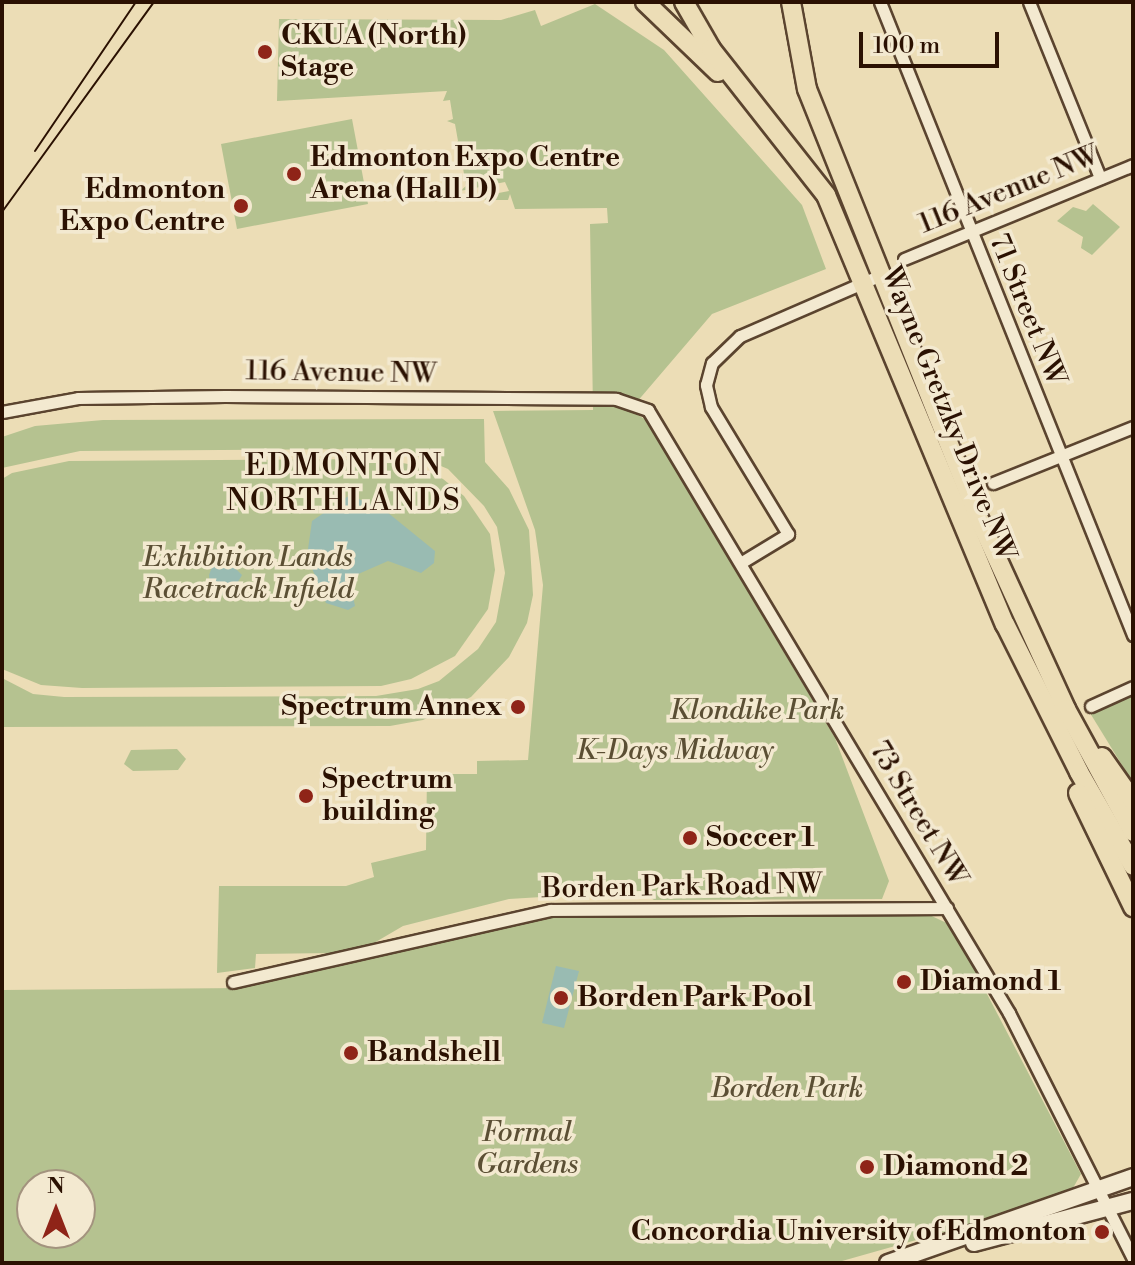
<!DOCTYPE html>
<html>
<head>
<meta charset="utf-8">
<style>
	body { margin:0 }
	#map { position:relative; width:1135px; height:1265px; overflow:hidden; background:#ecddb6; font-family:"Libre Bodoni",serif }
	div>[style] { position:absolute }
	.green>* { inset:0; background:#b5c290 }
	.water>* { inset:0; background:#99bbb2 }
	.roads { filter:drop-shadow(2px 0 #5b442f) drop-shadow(-2px 0 #5b442f) drop-shadow(0 2px #5b442f) drop-shadow(0 -2px #5b442f) }
	.street>* { height:11px; margin:-5.5px; padding:0 5.5px; transform-origin:5.5px; border-radius:5.5px; background:#f3e9d0 }
	.secondary>* { height:16px; margin:-8px; padding:0 8px; transform-origin:8px; border-radius:8px; background:#f3e9d0 }
	.primary>* { height:18px; margin:-9px; padding:0 9px; transform-origin:9px; border-radius:9px; background:#ecddb6 }
	.tram>* { height:2px; margin:-1px; padding:0 1px; transform-origin:1px; border-radius:1px; background:#2b1102 }
	.dots>* { width:22px; height:22px; translate:-50% -50%; box-sizing:border-box; border:4px solid #f3e9d0; border-radius:50% }
	span { translate:-50% -50%; white-space:nowrap; text-align:center; line-height:1.15; -webkit-text-stroke:7px #f3e9d0; paint-order:stroke }
	.poi-label { font-size:28px; color:#2b1102; font-weight:700 }
	.left { translate:0 -50%; text-align:left }
	.right { translate:-100% -50%; text-align:right }
	.street-label { font-size:28px; color:#2b1102 }
	.park-label { font-size:28px; color:#5b4f34; font-style:italic }
	.neighbourhood-label { font-size:30px; color:#2b1102; letter-spacing:2px }
	.frame { position:absolute; inset:0; border:4px solid #2b1102; pointer-events:none }
	.north { position:absolute; left:16px; top:1169px; width:80px; height:80px; box-sizing:border-box; background:#f3e9d0; border:2px solid #a3937e; border-radius:50%; rotate:0deg; font-size:22px; font-weight:700; line-height:32px; text-align:center; color:#2b1102 }
	.north::after { content:''; display:block; margin:auto; width:28px; height:36px; background:#8f2418; clip-path:polygon(50% 0,100% 100%,50% 72%,0 100%) }
	.scale { position:absolute; left:859px; top:32px; width:140px; height:36px; box-sizing:border-box; border:4px solid #2b1102; border-top:0; padding-left:10px; font-size:24px; line-height:28px; white-space:nowrap; color:#2b1102; -webkit-text-stroke:6px #f3e9d0; paint-order:stroke }
</style>
</head>
<body>
<div id="map">
	<div class="green">
		<div style="clip-path:polygon(595px 4px,664px 50px,802px 205px,826px 269px,712px 314px,630px 410px,646px 420px,835px 738px,889px 881px,882px 899px,654px 900px,640px 891px,509px 899px,403px 926px,374px 943px,333px 953px,256px 954px,255px 968px,217px 973px,219px 886px,346px 886px,374px 877px,371px 863px,426px 850px,427px 774px,477px 774px,477px 761px,528px 760px,543px 585px,535px 530px,493px 411px,593px 410px,590px 224px,608px 223px,607px 208px,515px 209px,510px 194px,508px 200px,485px 200px,483px 196px,509px 191px,505px 182px,460px 191px,466px 186px,463px 168px,455px 165px,462px 163px,459px 146px,452px 147px,458px 141px,455px 124px,447px 121px,453px 119px,450px 100px,443px 101px,447px 91px,277px 101px,279px 19px,501px 20px,535px 10px,541px 26px)"></div>
		<div style="clip-path:polygon(352px 119px,368px 204px,237px 229px,221px 144px)"></div>
		<div style="clip-path:polygon(1093px 204px,1120px 227px,1092px 255px,1081px 248px,1083px 237px,1057px 221px,1073px 207px,1086px 211px)"></div>
		<div style="clip-path:polygon(484px 419px,485px 462px,509px 489px,529px 530px,533px 595px,527px 623px,509px 657px,471px 697px,423px 720px,390px 726px,2px 727px,2px 678px,33px 694px,64px 697px,376px 696px,418px 689px,439px 681px,478px 649px,496px 622px,505px 573px,497px 527px,484px 506px,448px 469px,415px 455px,374px 449px,80px 451px,2px 468px,2px 437px,35px 426px,103px 420px)"></div>
		<div style="clip-path:polygon(379px 459px,414px 465px,443px 479px,464px 496px,490px 534px,495px 570px,488px 609px,455px 656px,411px 679px,381px 686px,82px 688px,41px 685px,2px 669px,2px 479px,12px 473px,69px 461px)"></div>
		<div style="clip-path:polygon(1133px 695px,1133px 783px,1090px 713px)"></div>
		<div style="clip-path:polygon(177px 749px,186px 759px,178px 770px,133px 771px,124px 764px,131px 750px)"></div>
		<div style="clip-path:polygon(evenodd,923px 912px,951px 925px,1081px 1174px,1073px 1188px,987px 1220px,835px 1263px,2px 1263px,2px 990px,243px 988px,551px 918px,923px 912px,32px 1185px,80px 1185px,80px 1233px,32px 1233px,32px 1185px)"></div>
	</div>
	<div class="water">
		<div style="clip-path:polygon(350px 495px,387px 512px,435px 551px,434px 563px,421px 573px,388px 561px,356px 575px,351px 587px,355px 606px,348px 610px,326px 603px,307px 556px,312px 521px)"></div>
		<div style="clip-path:polygon(218px 551px,242px 575px,231px 594px,211px 596px,209px 575px)"></div>
		<div style="clip-path:polygon(556px 966px,579px 971px,564px 1028px,542px 1023px)"></div>
	</div>
	<div class="roads">
		<div class="street">
			<div style="left:880px;top:2px;width:682px;rotate:68.21deg"></div>
			<div style="left:1029px;top:2px;width:190px;rotate:68deg"></div>
			<div style="left:904px;top:259px;width:248px;rotate:-22.3deg"></div>
			<div style="left:2px;top:412px;width:77px;rotate:-10.4deg"></div>
			<div style="left:78px;top:398px;width:147px;rotate:-0.8deg"></div>
			<div style="left:225px;top:396px;width:391px;rotate:0.4deg"></div>
			<div style="left:616px;top:399px;width:34px;rotate:19deg"></div>
			<div style="left:648px;top:410px;width:703px;rotate:59.09deg"></div>
			<div style="left:1009px;top:1013px;width:275px;rotate:63.2deg"></div>
			<div style="left:993px;top:483px;width:151px;rotate:-21.8deg"></div>
			<div style="left:742px;top:562px;width:54px;rotate:-31.3deg"></div>
			<div style="left:788px;top:534px;width:149px;rotate:-121.2deg"></div>
			<div style="left:711px;top:407px;width:23px;rotate:-103deg"></div>
			<div style="left:706px;top:385px;width:23px;rotate:-75deg"></div>
			<div style="left:712px;top:363px;width:39px;rotate:-44deg"></div>
			<div style="left:740px;top:336px;width:154px;rotate:-23.4deg"></div>
			<div style="left:1091px;top:706px;width:46px;rotate:-24.3deg"></div>
			<div style="left:233px;top:982px;width:325px;rotate:-12.8deg"></div>
			<div style="left:550px;top:910px;width:397px;rotate:-0.3deg"></div>
		</div>
		<div class="secondary">
			<div style="left:974px;top:1243px;width:164px;rotate:-14.8deg"></div>
			<div style="left:888px;top:1263px;width:260px;rotate:-19.3deg"></div>
		</div>
		<div class="primary">
			<div style="left:645px;top:2px;width:101px;rotate:43.8deg"></div>
			<div style="left:684px;top:2px;width:54px;rotate:60.1deg"></div>
			<div style="left:711px;top:49px;width:186px;rotate:51.8deg"></div>
			<div style="left:826px;top:195px;width:465px;rotate:67.4deg"></div>
			<div style="left:1005px;top:624px;width:165px;rotate:63.4deg"></div>
			<div style="left:1079px;top:772px;width:108px;rotate:60.1deg"></div>
			<div style="left:791px;top:2px;width:88px;rotate:79.6deg"></div>
			<div style="left:807px;top:89px;width:465px;rotate:68.2deg"></div>
			<div style="left:980px;top:521px;width:207px;rotate:65.4deg"></div>
			<div style="left:1066px;top:709px;width:140px;rotate:61.4deg"></div>
			<div style="left:1102px;top:757px;width:54px;rotate:54.8deg"></div>
			<div style="left:1078px;top:793px;width:127px;rotate:64.2deg"></div>
		</div>
	</div>
	<div class="tram">
		<div style="left:35px;top:151px;width:180px;rotate:-55.9deg"></div>
		<div style="left:2px;top:212px;width:259px;rotate:-54.1deg"></div>
	</div>
	<div class="dots">
		<div style="left:265px;top:52px;background:#8f2418"></div>
		<div style="left:294px;top:174px;background:#8f2418"></div>
		<div style="left:241px;top:206px;background:#8f2418"></div>
		<div style="left:518px;top:707px;background:#8f2418"></div>
		<div style="left:306px;top:796px;background:#8f2418"></div>
		<div style="left:690px;top:838px;background:#8f2418"></div>
		<div style="left:904px;top:982px;background:#8f2418"></div>
		<div style="left:561px;top:998px;background:#8f2418"></div>
		<div style="left:351px;top:1053px;background:#8f2418"></div>
		<div style="left:867px;top:1167px;background:#8f2418"></div>
		<div style="left:1102px;top:1232px;background:#8f2418"></div>
	</div>
	<div class="poi-label">
		<span class="left" style="left:281px;top:52px">CKUA (North)<br>Stage</span>
		<span class="left" style="left:310px;top:174px">Edmonton Expo Centre<br>Arena (Hall D)</span>
		<span class="right" style="left:225px;top:206px">Edmonton<br>Expo Centre</span>
		<span class="right" style="left:502px;top:707px">Spectrum Annex</span>
		<span class="left" style="left:322px;top:796px">Spectrum<br>building</span>
		<span class="left" style="left:706px;top:838px">Soccer 1</span>
		<span class="left" style="left:920px;top:982px">Diamond 1</span>
		<span class="left" style="left:577px;top:998px">Borden Park Pool</span>
		<span class="left" style="left:367px;top:1053px">Bandshell</span>
		<span class="left" style="left:883px;top:1167px">Diamond 2</span>
		<span class="right" style="left:1086px;top:1232px">Concordia University of Edmonton</span>
	</div>
	<div class="street-label">
		<span style="left:1009px;top:190px;rotate:-22deg">116 Avenue NW</span>
		<span style="left:1027px;top:310px;rotate:68deg">71 Street NW</span>
		<span style="left:341px;top:373px;rotate:1deg">116 Avenue NW</span>
		<span style="left:948px;top:414px;rotate:68deg">Wayne Gretzky Drive NW</span>
		<span style="left:918px;top:814px;rotate:59deg">73 Street NW</span>
		<span style="left:682px;top:887px;rotate:-1deg">Borden Park Road NW</span>
	</div>
	<div class="park-label">
		<span style="left:248px;top:574px">Exhibition Lands<br>Racetrack Infield</span>
		<span style="left:757px;top:711px">Klondike Park</span>
		<span style="left:675px;top:751px">K-Days Midway</span>
		<span style="left:787px;top:1089px">Borden Park</span>
		<span style="left:527px;top:1149px">Formal<br>Gardens</span>
	</div>
	<div class="neighbourhood-label">
		<span style="left:344px;top:483px">EDMONTON<br>NORTHLANDS</span>
	</div>
	<div class="frame"></div>
	<div class="north">N</div>
	<div class="scale">100 m</div>
</div>
</body>
</html>
